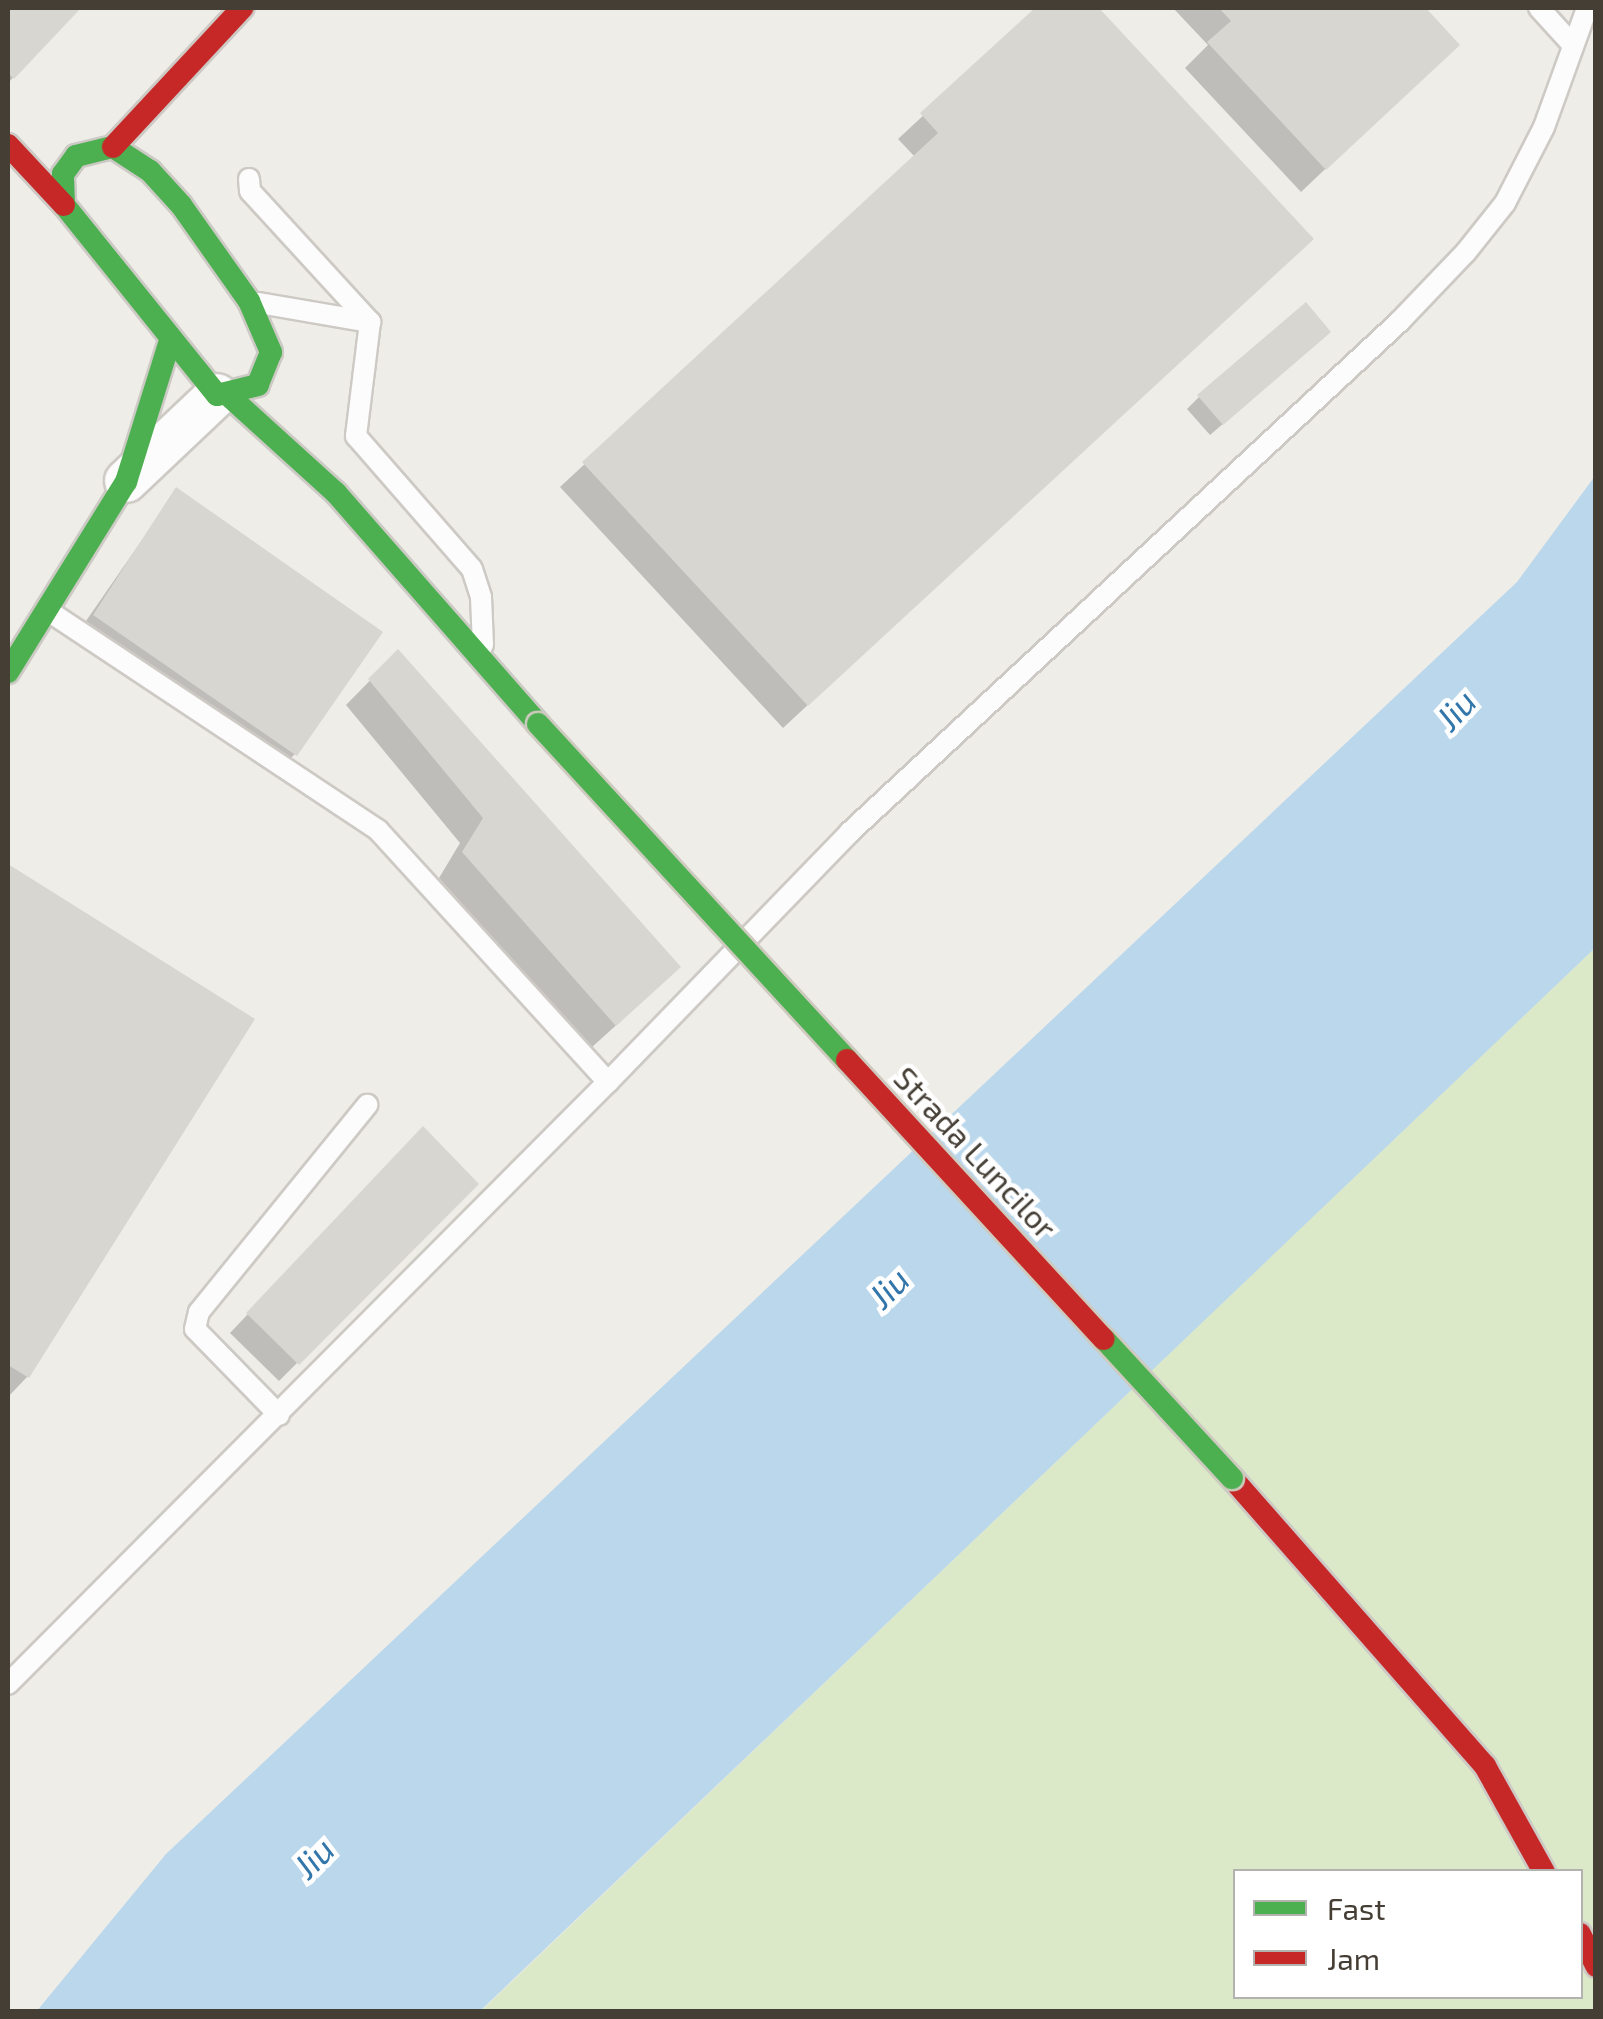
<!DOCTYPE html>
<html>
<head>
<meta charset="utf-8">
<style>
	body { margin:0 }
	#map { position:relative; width:1603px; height:2019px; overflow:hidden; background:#efede8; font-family:"Exo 2",sans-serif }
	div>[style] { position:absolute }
	.green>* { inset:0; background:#dbe9c9 }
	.water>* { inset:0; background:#bad7ec }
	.shadow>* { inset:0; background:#0003 }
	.building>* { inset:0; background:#d8d6d1 }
	.roads { filter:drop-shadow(2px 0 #cdcac5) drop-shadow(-2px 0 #cdcac5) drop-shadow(0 2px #cdcac5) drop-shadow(0 -2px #cdcac5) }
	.lane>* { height:20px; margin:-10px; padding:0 10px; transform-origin:10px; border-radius:10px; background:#fdfcfc }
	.street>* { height:42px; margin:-21px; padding:0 21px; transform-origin:21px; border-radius:21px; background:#fdfcfc }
	.fast>* { height:22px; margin:-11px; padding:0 11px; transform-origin:11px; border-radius:11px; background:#4caf50 }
	.jam>* { height:22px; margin:-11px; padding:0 11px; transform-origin:11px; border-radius:11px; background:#c62828 }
	.bridges { filter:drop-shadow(2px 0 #cecabf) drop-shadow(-2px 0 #cecabf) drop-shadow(0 2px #cecabf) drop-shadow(0 -2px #cecabf) }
	.fast-bridge>* { height:22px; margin:-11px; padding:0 11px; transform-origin:11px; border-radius:11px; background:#4caf50 }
	.jam-bridge>* { height:22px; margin:-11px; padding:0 11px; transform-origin:11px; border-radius:11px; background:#c62828 }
	span { translate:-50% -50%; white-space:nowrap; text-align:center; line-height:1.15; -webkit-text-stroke:9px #fff; paint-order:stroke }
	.street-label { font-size:32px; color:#443e35 }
	.water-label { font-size:35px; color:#3376aa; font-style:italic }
	.frame { position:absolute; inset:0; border:10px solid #443e35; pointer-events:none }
	.legend { position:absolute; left:1233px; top:1869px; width:350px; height:130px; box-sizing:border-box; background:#fff; border:2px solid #b4b2ae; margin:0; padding:12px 18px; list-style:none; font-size:30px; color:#443e35 }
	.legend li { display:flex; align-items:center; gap:20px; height:50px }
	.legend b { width:50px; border:2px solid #b4b2ae }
</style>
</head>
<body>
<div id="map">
	<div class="green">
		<div style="clip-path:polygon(evenodd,1595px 948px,1595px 2011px,480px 2012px,1263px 1264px,1595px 948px,1236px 1872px,1580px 1872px,1580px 1996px,1236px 1996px,1236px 1872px)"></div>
	</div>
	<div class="water">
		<div style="clip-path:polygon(1595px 476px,1595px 948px,480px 2011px,36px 2012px,166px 1854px,1517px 582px)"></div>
	</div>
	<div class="shadow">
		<div style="clip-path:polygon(8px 8px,78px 8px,8px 83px)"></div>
		<div style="clip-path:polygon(1039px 8px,1096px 8px,1310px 239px,783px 728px,560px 487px,915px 157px,898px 139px)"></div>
		<div style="clip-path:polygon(1173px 8px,1422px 8px,1457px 44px,1301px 192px,1185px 68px,1208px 45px)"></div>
		<div style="clip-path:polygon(1316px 344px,1210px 435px,1187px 409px,1199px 397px)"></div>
		<div style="clip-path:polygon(176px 491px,295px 754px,276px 772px,77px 634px)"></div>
		<div style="clip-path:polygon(398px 652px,654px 991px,591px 1048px,439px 878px,460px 843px,346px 705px)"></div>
		<div style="clip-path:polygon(8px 867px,252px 1020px,27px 1377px,8px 1397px)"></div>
		<div style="clip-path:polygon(405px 1148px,476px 1184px,279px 1381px,230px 1333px)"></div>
	</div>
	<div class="building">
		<div style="clip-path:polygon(8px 8px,81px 8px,14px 79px,8px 73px)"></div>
		<div style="clip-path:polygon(1035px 8px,1099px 8px,1314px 239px,808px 706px,582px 462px,938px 133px,920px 113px)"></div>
		<div style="clip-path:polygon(1219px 8px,1426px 8px,1460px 45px,1326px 170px,1207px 42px,1231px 21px)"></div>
		<div style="clip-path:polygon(1306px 302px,1331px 332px,1223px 425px,1197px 395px)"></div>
		<div style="clip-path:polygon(176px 487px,383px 632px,297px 756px,93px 615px)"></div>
		<div style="clip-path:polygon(398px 649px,681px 967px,616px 1026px,462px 852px,483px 818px,368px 679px)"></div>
		<div style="clip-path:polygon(8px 864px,255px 1019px,29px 1378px,8px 1365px)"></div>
		<div style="clip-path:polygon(423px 1126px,479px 1184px,299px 1365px,246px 1313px)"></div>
	</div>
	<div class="roads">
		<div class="lane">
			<div style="left:1539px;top:8px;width:47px;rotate:47.6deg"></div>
			<div style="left:249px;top:179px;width:12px;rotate:85deg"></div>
			<div style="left:250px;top:191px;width:178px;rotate:47.5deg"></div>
			<div style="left:259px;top:303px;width:113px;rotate:9.7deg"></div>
			<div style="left:370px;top:322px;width:115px;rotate:97deg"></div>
			<div style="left:356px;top:436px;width:176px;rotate:48.9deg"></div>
			<div style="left:472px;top:569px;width:29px;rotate:72deg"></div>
			<div style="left:481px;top:597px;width:48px;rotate:87.6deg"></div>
			<div style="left:608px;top:1082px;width:348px;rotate:-45.9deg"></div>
			<div style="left:850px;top:832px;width:751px;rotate:-42.89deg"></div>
			<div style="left:1400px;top:321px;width:95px;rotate:-46.3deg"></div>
			<div style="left:1466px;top:252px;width:63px;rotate:-51.5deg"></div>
			<div style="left:1505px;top:203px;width:85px;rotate:-62.8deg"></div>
			<div style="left:1544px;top:127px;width:127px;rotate:-70.1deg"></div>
			<div style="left:279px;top:1415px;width:120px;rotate:-134.3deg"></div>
			<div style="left:195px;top:1329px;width:17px;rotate:-77deg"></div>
			<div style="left:199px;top:1312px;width:267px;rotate:-50.9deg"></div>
			<div style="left:8px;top:1684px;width:850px;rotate:-45.1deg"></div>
			<div style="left:608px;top:1082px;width:341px;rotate:-132.4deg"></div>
			<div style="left:378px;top:830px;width:396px;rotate:-146.4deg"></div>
		</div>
		<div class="street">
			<div style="left:126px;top:481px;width:125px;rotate:-43.4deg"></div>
		</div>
		<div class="fast">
			<div style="left:113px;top:147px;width:44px;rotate:33deg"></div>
			<div style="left:150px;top:171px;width:46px;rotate:47.6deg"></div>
			<div style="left:181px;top:205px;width:118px;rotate:54.7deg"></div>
			<div style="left:249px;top:301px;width:56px;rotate:66.7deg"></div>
			<div style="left:271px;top:352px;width:35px;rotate:112deg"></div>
			<div style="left:258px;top:385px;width:42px;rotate:166.3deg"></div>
			<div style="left:217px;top:395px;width:244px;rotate:-128.8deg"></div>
			<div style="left:64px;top:205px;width:31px;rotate:-92deg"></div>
			<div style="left:63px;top:174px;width:22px;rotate:-54deg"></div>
			<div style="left:76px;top:156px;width:38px;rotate:-14deg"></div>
			<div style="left:229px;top:396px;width:144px;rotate:42.2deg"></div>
			<div style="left:336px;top:493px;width:307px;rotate:48.8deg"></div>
			<div style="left:8px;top:672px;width:224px;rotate:-58.2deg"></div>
			<div style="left:126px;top:482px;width:145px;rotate:-72.7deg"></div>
		</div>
		<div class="jam">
			<div style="left:8px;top:145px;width:82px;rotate:47deg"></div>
			<div style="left:113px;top:147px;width:190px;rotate:-47.1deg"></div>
			<div style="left:1232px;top:1478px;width:383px;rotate:48.7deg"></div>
			<div style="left:1485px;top:1766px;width:121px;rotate:60.9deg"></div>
			<div style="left:1580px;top:1934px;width:36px;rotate:63deg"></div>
		</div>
	</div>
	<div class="bridges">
		<div class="fast-bridge">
			<div style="left:538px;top:724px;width:456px;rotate:47.4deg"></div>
			<div style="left:1104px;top:1339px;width:189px;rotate:47.4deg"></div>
		</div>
		<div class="jam-bridge">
			<div style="left:847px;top:1060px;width:379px;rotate:47.4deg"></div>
		</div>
	</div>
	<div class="street-label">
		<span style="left:976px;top:1152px;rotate:47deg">Strada Luncilor</span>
	</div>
	<div class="water-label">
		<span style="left:1455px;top:709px;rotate:-47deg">Jiu</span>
		<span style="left:888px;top:1287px;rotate:-45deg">Jiu</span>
		<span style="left:313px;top:1857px;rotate:-45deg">Jiu</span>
	</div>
	<div class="frame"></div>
	<ul class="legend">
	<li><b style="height:12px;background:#4caf50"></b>Fast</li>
	<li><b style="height:12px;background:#c62828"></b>Jam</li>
	</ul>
</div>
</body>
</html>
